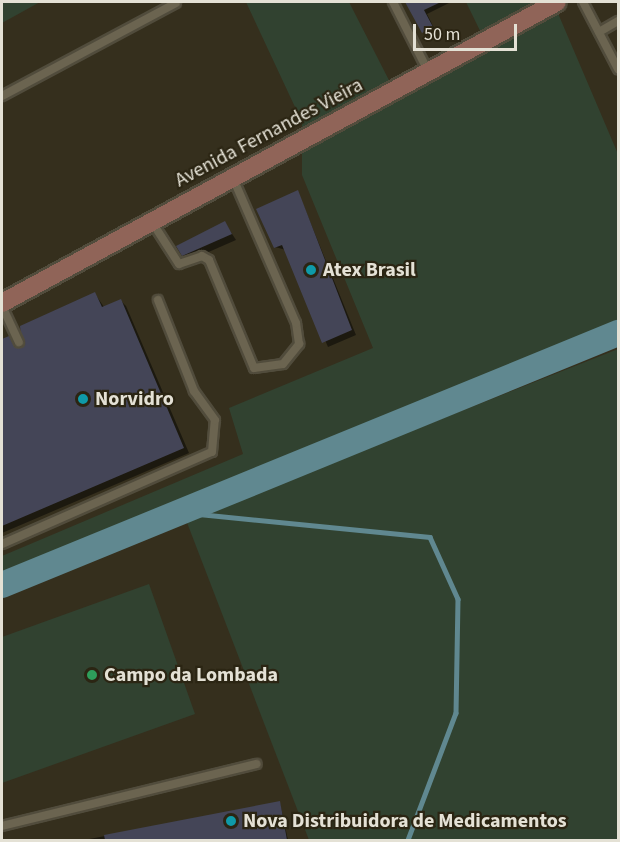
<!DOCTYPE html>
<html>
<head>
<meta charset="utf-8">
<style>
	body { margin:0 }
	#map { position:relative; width:620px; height:842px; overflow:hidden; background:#352f1d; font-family:"Source Sans 3",sans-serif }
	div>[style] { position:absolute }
	.green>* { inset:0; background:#314230 }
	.shadow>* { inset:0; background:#0007 }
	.stream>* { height:4.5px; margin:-2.25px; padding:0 2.25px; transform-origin:2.25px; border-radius:2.25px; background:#608890 }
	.river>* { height:26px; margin:-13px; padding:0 13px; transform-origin:13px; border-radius:13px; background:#608890 }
	.building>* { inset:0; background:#444557 }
	.roads { filter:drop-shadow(2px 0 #514c3c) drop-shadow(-2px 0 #514c3c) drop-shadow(0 2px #514c3c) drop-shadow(0 -2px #514c3c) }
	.service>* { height:8px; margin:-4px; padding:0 4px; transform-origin:4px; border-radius:4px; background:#6b6450 }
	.secondary>* { height:18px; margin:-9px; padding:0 9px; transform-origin:9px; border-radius:9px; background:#906458 }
	.dots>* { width:16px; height:16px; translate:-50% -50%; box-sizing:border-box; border:3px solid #2b2513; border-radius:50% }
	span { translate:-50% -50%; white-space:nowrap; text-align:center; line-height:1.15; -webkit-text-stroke:4.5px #2b2513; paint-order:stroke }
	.street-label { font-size:20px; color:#e4e1d5 }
	.poi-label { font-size:20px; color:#e4e1d5; font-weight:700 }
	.left { translate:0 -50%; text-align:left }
	.frame { position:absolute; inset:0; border:3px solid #e4e1d5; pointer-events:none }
	.scale { position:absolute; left:413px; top:24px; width:104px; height:27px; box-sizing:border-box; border:3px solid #e4e1d5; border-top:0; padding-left:8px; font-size:18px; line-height:21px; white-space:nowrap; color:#e4e1d5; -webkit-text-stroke:4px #2b2513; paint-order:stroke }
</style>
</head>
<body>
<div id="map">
	<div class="green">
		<div style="clip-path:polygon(2px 2px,40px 2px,2px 23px)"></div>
		<div style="clip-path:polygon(246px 2px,349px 2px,394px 90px,485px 41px,466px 2px,557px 2px,554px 4px,618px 154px,618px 333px,2px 585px,2px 556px,243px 454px,229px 408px,373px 348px,302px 175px,302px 122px)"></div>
		<div style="clip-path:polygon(618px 349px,618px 840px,309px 840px,186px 520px)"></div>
		<div style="clip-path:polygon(149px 584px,195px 714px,2px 783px,2px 637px)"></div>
	</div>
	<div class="shadow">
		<div style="clip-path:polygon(407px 2px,448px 2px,449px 3px,427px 14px,436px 32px,427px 36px)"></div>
		<div style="clip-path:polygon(298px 192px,356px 335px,328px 347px,286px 250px,275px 247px)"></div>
		<div style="clip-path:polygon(225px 223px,236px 240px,188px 261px,183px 255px)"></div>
		<div style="clip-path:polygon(95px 294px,104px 307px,121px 301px,126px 306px,189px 453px,2px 533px,2px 340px,9px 337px,24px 349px)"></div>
		<div style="clip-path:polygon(280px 803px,288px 840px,84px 840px)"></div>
	</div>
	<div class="stream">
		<div style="left:179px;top:512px;width:252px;rotate:5.7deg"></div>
		<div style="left:430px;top:537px;width:68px;rotate:65.7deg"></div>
		<div style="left:458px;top:599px;width:114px;rotate:91deg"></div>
		<div style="left:456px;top:713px;width:136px;rotate:110.7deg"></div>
	</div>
	<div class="river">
		<div style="left:2px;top:585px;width:666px;rotate:-22.25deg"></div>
	</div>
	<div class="building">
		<div style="clip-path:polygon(405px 2px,441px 2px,424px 10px,433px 27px,422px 33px)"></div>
		<div style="clip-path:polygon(298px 190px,352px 330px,322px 343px,282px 245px,274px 248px,256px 209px)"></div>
		<div style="clip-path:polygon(225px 221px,232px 234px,182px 256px,176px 246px)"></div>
		<div style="clip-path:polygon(95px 292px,102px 307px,121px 299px,184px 448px,2px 526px,2px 339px,9px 336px,15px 347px,22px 347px,20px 326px)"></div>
		<div style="clip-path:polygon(280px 801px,287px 840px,105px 840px,104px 835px)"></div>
	</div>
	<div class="roads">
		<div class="service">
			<div style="left:393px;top:2px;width:77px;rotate:63.1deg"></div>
			<div style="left:583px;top:2px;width:76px;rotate:62.4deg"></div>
			<div style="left:599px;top:32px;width:22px;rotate:-30deg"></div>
			<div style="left:2px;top:96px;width:197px;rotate:-28.1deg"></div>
			<div style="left:152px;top:222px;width:50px;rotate:57.3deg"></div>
			<div style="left:179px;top:264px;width:24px;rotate:-19deg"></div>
			<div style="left:202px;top:256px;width:8px;rotate:30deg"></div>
			<div style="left:209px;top:260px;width:117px;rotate:67.4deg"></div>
			<div style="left:254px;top:368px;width:29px;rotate:-8deg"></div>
			<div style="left:283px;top:364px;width:26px;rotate:-51deg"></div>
			<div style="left:299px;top:344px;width:21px;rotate:-98deg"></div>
			<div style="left:296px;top:323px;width:158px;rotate:-113.5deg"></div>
			<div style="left:2px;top:306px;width:40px;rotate:65deg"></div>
			<div style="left:2px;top:544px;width:229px;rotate:-23.7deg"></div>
			<div style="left:212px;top:452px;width:32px;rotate:-85deg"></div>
			<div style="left:215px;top:420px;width:36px;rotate:-126deg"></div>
			<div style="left:194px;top:391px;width:98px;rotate:-111.6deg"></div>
			<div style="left:2px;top:826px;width:262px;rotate:-13.7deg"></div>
		</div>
		<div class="secondary">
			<div style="left:2px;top:303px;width:631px;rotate:-28.47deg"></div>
		</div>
	</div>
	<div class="dots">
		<div style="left:311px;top:270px;background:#0f9aa8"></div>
		<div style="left:83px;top:399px;background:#0f9aa8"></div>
		<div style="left:92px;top:675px;background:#2e9e5b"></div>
		<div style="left:231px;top:821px;background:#0f9aa8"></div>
	</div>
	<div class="street-label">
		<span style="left:269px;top:133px;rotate:-28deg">Avenida Fernandes Vieira</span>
	</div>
	<div class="poi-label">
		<span class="left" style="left:323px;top:270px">Atex Brasil</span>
		<span class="left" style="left:95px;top:399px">Norvidro</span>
		<span class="left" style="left:104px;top:675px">Campo da Lombada</span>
		<span class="left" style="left:243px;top:821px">Nova Distribuidora de Medicamentos</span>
	</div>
	<div class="frame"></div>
	<div class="scale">50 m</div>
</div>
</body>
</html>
